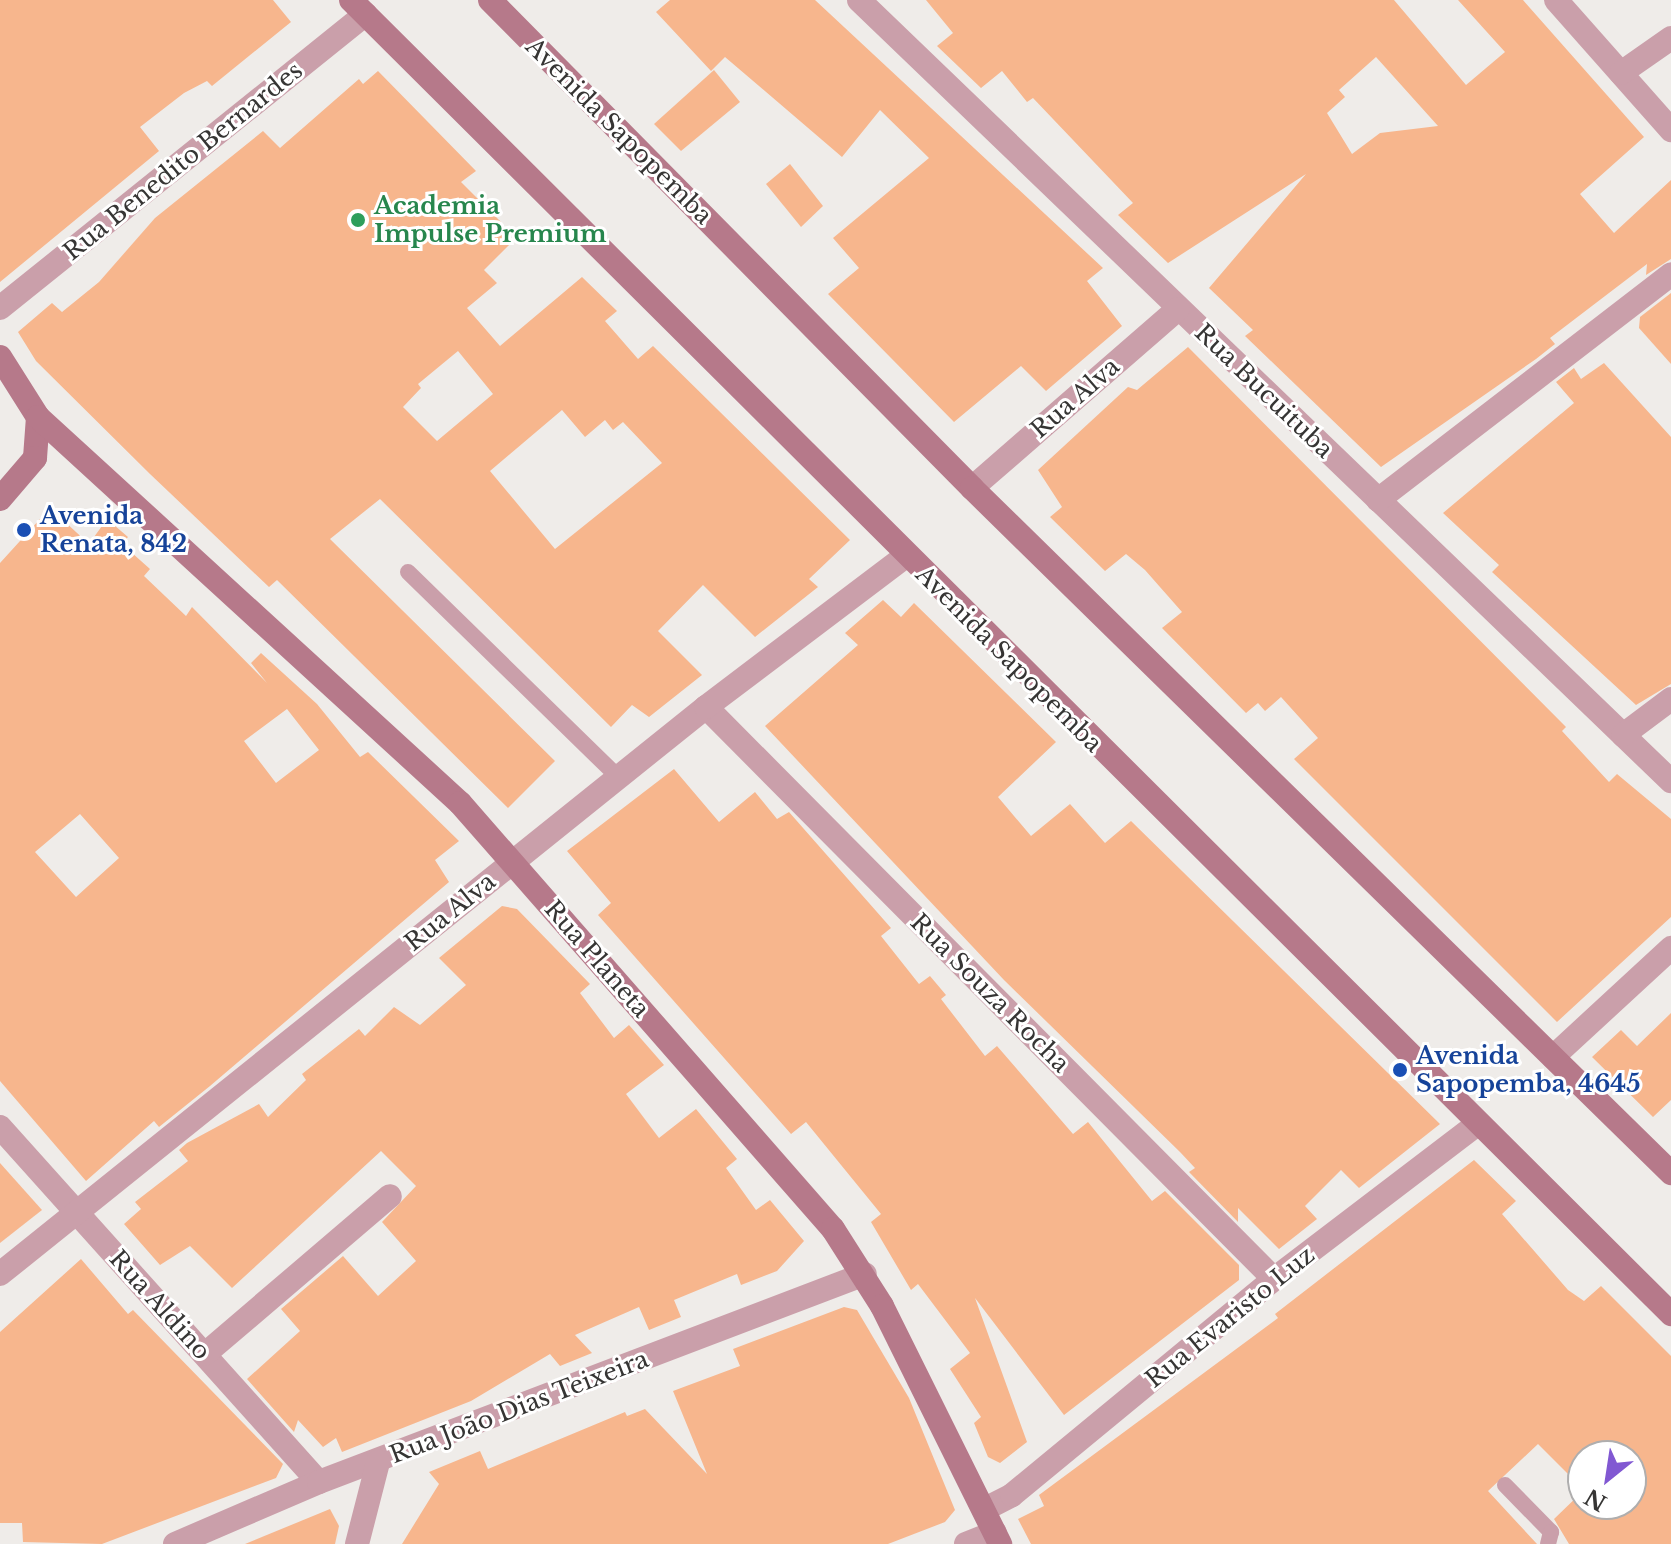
<!DOCTYPE html>
<html>
<head>
<meta charset="utf-8">
<style>
	body { margin:0 }
	#map { position:relative; width:1671px; height:1544px; overflow:hidden; background:#efece9; font-family:"Libre Baskerville",serif }
	div>[style] { position:absolute }
	.building>* { inset:0; background:#f7b68d }
	.lane>* { height:16px; margin:-8px; padding:0 8px; transform-origin:8px; border-radius:8px; background:#ca9faa }
	.street>* { height:24px; margin:-12px; padding:0 12px; transform-origin:12px; border-radius:12px; background:#ca9faa }
	.secondary>* { height:24px; margin:-12px; padding:0 12px; transform-origin:12px; border-radius:12px; background:#b6798a }
	.dots>* { width:22px; height:22px; translate:-50% -50%; box-sizing:border-box; border:4px solid #fff; border-radius:50% }
	span { translate:-50% -50%; white-space:nowrap; text-align:center; line-height:1.15; -webkit-text-stroke:6px #fff; paint-order:stroke }
	.street-label { font-size:24px; color:#363534 }
	.leisure-label { font-size:24px; color:#27864d; font-weight:700 }
	.left { translate:0 -50%; text-align:left }
	.transit-label { font-size:24px; color:#164399; font-weight:700 }
	.north { position:absolute; left:1567px; top:1440px; width:80px; height:80px; box-sizing:border-box; background:#fff; border:2px solid #afaeae; border-radius:50%; rotate:210deg; font-size:22px; font-weight:700; line-height:32px; text-align:center; color:#363534 }
	.north::after { content:''; display:block; margin:auto; width:28px; height:36px; background:#8158d2; clip-path:polygon(50% 0,100% 100%,50% 72%,0 100%) }
</style>
</head>
<body>
<div id="map">
	<div class="building">
		<div style="clip-path:polygon(0 0,273px 0,291px 22px,212px 86px,207px 81px,184px 93px,140px 127px,159px 151px,0 282px)"></div>
		<div style="clip-path:polygon(670px 0,815px 0,1103px 268px,1087px 281px,1122px 326px,1046px 391px,1021px 366px,954px 422px,828px 294px,859px 268px,833px 238px,929px 158px,880px 110px,842px 157px,725px 57px,711px 71px,656px 12px)"></div>
		<div style="clip-path:polygon(evenodd,926px 0,1394px 0,1466px 85px,1505px 52px,1458px 0,1523px 0,1644px 137px,1580px 194px,1614px 233px,1671px 180px,1671px 259px,1646px 275px,1647px 264px,1550px 338px,1555px 344px,1536px 359px,1381px 467px,1245px 336px,1253px 330px,1209px 288px,1306px 174px,1168px 263px,1118px 215px,1133px 203px,1033px 98px,1027px 102px,1002px 71px,981px 88px,937px 46px,953px 33px,926px 0,1376px 57px,1438px 126px,1380px 133px,1352px 154px,1327px 113px,1345px 97px,1339px 90px,1376px 57px)"></div>
		<div style="clip-path:polygon(714px 70px,740px 102px,681px 151px,654px 124px)"></div>
		<div style="clip-path:polygon(evenodd,378px 71px,476px 171px,461px 182px,503px 224px,500px 231px,512px 242px,484px 270px,497px 283px,467px 308px,500px 346px,582px 277px,617px 311px,605px 321px,638px 359px,653px 346px,850px 540px,809px 579px,818px 587px,755px 637px,703px 585px,658px 631px,702px 675px,649px 717px,632px 705px,611px 727px,380px 499px,330px 539px,555px 761px,508px 808px,277px 580px,269px 587px,150px 474px,36px 361px,18px 332px,52px 303px,62px 312px,99px 282px,155px 218px,263px 131px,280px 148px,359px 79px,363px 84px,378px 71px,458px 351px,493px 394px,437px 441px,403px 407px,421px 388px,418px 384px,458px 351px,378px 71px,562px 410px,585px 437px,605px 420px,613px 430px,623px 422px,662px 463px,555px 549px,490px 471px,562px 410px)"></div>
		<div style="clip-path:polygon(790px 164px,823px 206px,801px 227px,766px 184px)"></div>
		<div style="clip-path:polygon(1671px 293px,1671px 364px,1639px 328px,1640px 317px)"></div>
		<div style="clip-path:polygon(1188px 347px,1566px 727px,1562px 731px,1609px 782px,1617px 774px,1671px 819px,1671px 917px,1557px 1022px,1294px 759px,1318px 738px,1281px 697px,1265px 711px,1258px 703px,1246px 713px,1162px 628px,1182px 612px,1145px 570px,1126px 554px,1105px 571px,1050px 517px,1062px 507px,1038px 470px,1128px 387px,1137px 390px)"></div>
		<div style="clip-path:polygon(1604px 363px,1671px 437px,1671px 684px,1636px 705px,1492px 572px,1499px 565px,1443px 513px,1574px 403px,1556px 382px,1574px 368px,1581px 379px)"></div>
		<div style="clip-path:polygon(evenodd,50px 508px,89px 544px,107px 519px,128px 537px,122px 544px,150px 569px,144px 576px,186px 616px,192px 607px,267px 683px,251px 663px,261px 653px,317px 704px,360px 757px,368px 752px,459px 841px,435px 860px,449px 882px,210px 1086px,159px 1127px,154px 1121px,86px 1181px,0 1081px,0 563px,50px 508px,287px 709px,319px 750px,276px 783px,244px 741px,287px 709px,50px 508px,80px 814px,119px 858px,76px 897px,35px 852px,80px 814px)"></div>
		<div style="clip-path:polygon(883px 600px,901px 617px,914px 603px,1056px 742px,998px 797px,1031px 836px,1070px 804px,1105px 843px,1131px 821px,1440px 1124px,1359px 1188px,1341px 1170px,1305px 1206px,1317px 1219px,1279px 1249px,1238px 1208px,1238px 1222px,1189px 1172px,1195px 1168px,1180px 1152px,1004px 980px,765px 726px,858px 645px,845px 633px)"></div>
		<div style="clip-path:polygon(674px 769px,719px 822px,755px 792px,777px 819px,789px 812px,891px 928px,881px 936px,919px 984px,930px 976px,946px 995px,941px 999px,985px 1056px,997px 1046px,1073px 1134px,1088px 1122px,1152px 1201px,1165px 1191px,1239px 1265px,1239px 1280px,1064px 1415px,975px 1298px,1027px 1442px,1000px 1463px,988px 1457px,974px 1423px,981px 1417px,950px 1369px,970px 1353px,918px 1284px,911px 1290px,871px 1222px,881px 1214px,806px 1122px,791px 1134px,598px 915px,611px 903px,567px 851px)"></div>
		<div style="clip-path:polygon(502px 906px,517px 909px,590px 984px,580px 993px,614px 1038px,629px 1025px,664px 1065px,626px 1094px,659px 1138px,696px 1109px,737px 1159px,726px 1168px,756px 1210px,770px 1200px,804px 1241px,777px 1271px,741px 1285px,737px 1274px,674px 1300px,681px 1317px,649px 1330px,639px 1307px,575px 1335px,592px 1353px,560px 1366px,550px 1354px,471px 1401px,342px 1452px,336px 1438px,323px 1447px,298px 1420px,294px 1432px,247px 1379px,300px 1331px,281px 1309px,343px 1256px,378px 1296px,416px 1261px,382px 1222px,416px 1186px,381px 1151px,232px 1288px,190px 1246px,160px 1265px,124px 1224px,141px 1209px,135px 1202px,188px 1161px,179px 1150px,187px 1143px,259px 1104px,268px 1117px,306px 1080px,302px 1074px,359px 1029px,365px 1036px,394px 1007px,420px 1025px,466px 985px,439px 958px)"></div>
		<div style="clip-path:polygon(1671px 1013px,1671px 1100px,1653px 1117px,1592px 1057px,1621px 1030px,1637px 1046px)"></div>
		<div style="clip-path:polygon(1474px 1160px,1516px 1201px,1502px 1214px,1568px 1290px,1584px 1301px,1601px 1286px,1671px 1356px,1671px 1544px,1569px 1544px,1554px 1519px,1583px 1491px,1583px 1504px,1631px 1504px,1631px 1456px,1583px 1456px,1583px 1489px,1538px 1444px,1488px 1491px,1537px 1544px,1031px 1544px,1018px 1519px,1044px 1506px,1039px 1495px,1278px 1318px,1275px 1314px)"></div>
		<div style="clip-path:polygon(0 1163px,42px 1210px,0 1243px)"></div>
		<div style="clip-path:polygon(81px 1259px,128px 1314px,133px 1310px,283px 1464px,276px 1478px,102px 1544px,23px 1542px,22px 1523px,0 1523px,0 1332px)"></div>
		<div style="clip-path:polygon(844px 1307px,857px 1310px,909px 1398px,955px 1510px,945px 1522px,888px 1544px,402px 1544px,439px 1484px,429px 1472px,480px 1451px,488px 1469px,625px 1412px,627px 1416px,645px 1409px,707px 1474px,673px 1391px,740px 1366px,733px 1349px)"></div>
		<div style="clip-path:polygon(330px 1509px,339px 1526px,335px 1544px,245px 1544px)"></div>
	</div>
	<div class="lane">
		<div style="left:408px;top:572px;width:293px;rotate:44.3deg"></div>
		<div style="left:1505px;top:1485px;width:66px;rotate:45.6deg"></div>
		<div style="left:1551px;top:1532px;width:12px;rotate:104deg"></div>
	</div>
	<div class="street">
		<div style="left:859px;top:0;width:1127px;rotate:43.89deg"></div>
		<div style="left:1556px;top:0;width:174px;rotate:48.5deg"></div>
		<div style="left:1621px;top:73px;width:61px;rotate:-35deg"></div>
		<div style="left:0;top:308px;width:469px;rotate:-38.8deg"></div>
		<div style="left:972px;top:488px;width:273px;rotate:-41deg"></div>
		<div style="left:1378px;top:500px;width:370px;rotate:-37.6deg"></div>
		<div style="left:706px;top:707px;width:806px;rotate:45.2deg"></div>
		<div style="left:1623px;top:735px;width:60px;rotate:-36.9deg"></div>
		<div style="left:1553px;top:1057px;width:161px;rotate:-42.7deg"></div>
		<div style="left:0;top:1127px;width:477px;rotate:48.1deg"></div>
		<div style="left:0;top:1274px;width:905px;rotate:-38.77deg"></div>
		<div style="left:706px;top:707px;width:251px;rotate:-37.1deg"></div>
		<div style="left:205px;top:1354px;width:243px;rotate:-40.5deg"></div>
		<div style="left:985px;top:1509px;width:30px;rotate:-27deg"></div>
		<div style="left:1012px;top:1495px;width:340px;rotate:-39.5deg"></div>
		<div style="left:1274px;top:1279px;width:254px;rotate:-37.3deg"></div>
		<div style="left:175px;top:1544px;width:157px;rotate:-23.3deg"></div>
		<div style="left:319px;top:1482px;width:584px;rotate:-20.85deg"></div>
		<div style="left:357px;top:1544px;width:85px;rotate:-75.6deg"></div>
		<div style="left:966px;top:1544px;width:31px;rotate:-22deg"></div>
	</div>
	<div class="secondary">
		<div style="left:351px;top:0;width:1863px;rotate:44.87deg"></div>
		<div style="left:490px;top:0;width:686px;rotate:45.35deg"></div>
		<div style="left:972px;top:488px;width:979px;rotate:44.42deg"></div>
		<div style="left:0;top:357px;width:71px;rotate:57.7deg"></div>
		<div style="left:38px;top:417px;width:41px;rotate:94.2deg"></div>
		<div style="left:38px;top:417px;width:572px;rotate:42.45deg"></div>
		<div style="left:460px;top:803px;width:566px;rotate:48.8deg"></div>
		<div style="left:833px;top:1229px;width:91px;rotate:57.5deg"></div>
		<div style="left:882px;top:1306px;width:266px;rotate:63.6deg"></div>
		<div style="left:0;top:499px;width:54px;rotate:-49.5deg"></div>
	</div>
	<div class="dots">
		<div style="left:358px;top:220px;background:#2e9e5b"></div>
		<div style="left:24px;top:530px;background:#1a4fb4"></div>
		<div style="left:1400px;top:1070px;background:#1a4fb4"></div>
	</div>
	<div class="street-label">
		<span style="left:619px;top:131px;rotate:45deg">Avenida Sapopemba</span>
		<span style="left:183px;top:161px;rotate:-39deg">Rua Benedito Bernardes</span>
		<span style="left:1264px;top:391px;rotate:44deg">Rua Bucuituba</span>
		<span style="left:1075px;top:398px;rotate:-41deg">Rua Alva</span>
		<span style="left:1009px;top:659px;rotate:45deg">Avenida Sapopemba</span>
		<span style="left:450px;top:912px;rotate:-39deg">Rua Alva</span>
		<span style="left:597px;top:959px;rotate:49deg">Rua Planeta</span>
		<span style="left:990px;top:993px;rotate:45deg">Rua Souza Rocha</span>
		<span style="left:160px;top:1305px;rotate:48deg">Rua Aldino</span>
		<span style="left:1230px;top:1317px;rotate:-39deg">Rua Evaristo Luz</span>
		<span style="left:519px;top:1407px;rotate:-21deg">Rua João Dias Teixeira</span>
	</div>
	<div class="leisure-label">
		<span class="left" style="left:374px;top:220px">Academia<br>Impulse Premium</span>
	</div>
	<div class="transit-label">
		<span class="left" style="left:40px;top:530px">Avenida<br>Renata, 842</span>
		<span class="left" style="left:1416px;top:1070px">Avenida<br>Sapopemba, 4645</span>
	</div>
	<div class="north">N</div>
</div>
</body>
</html>
